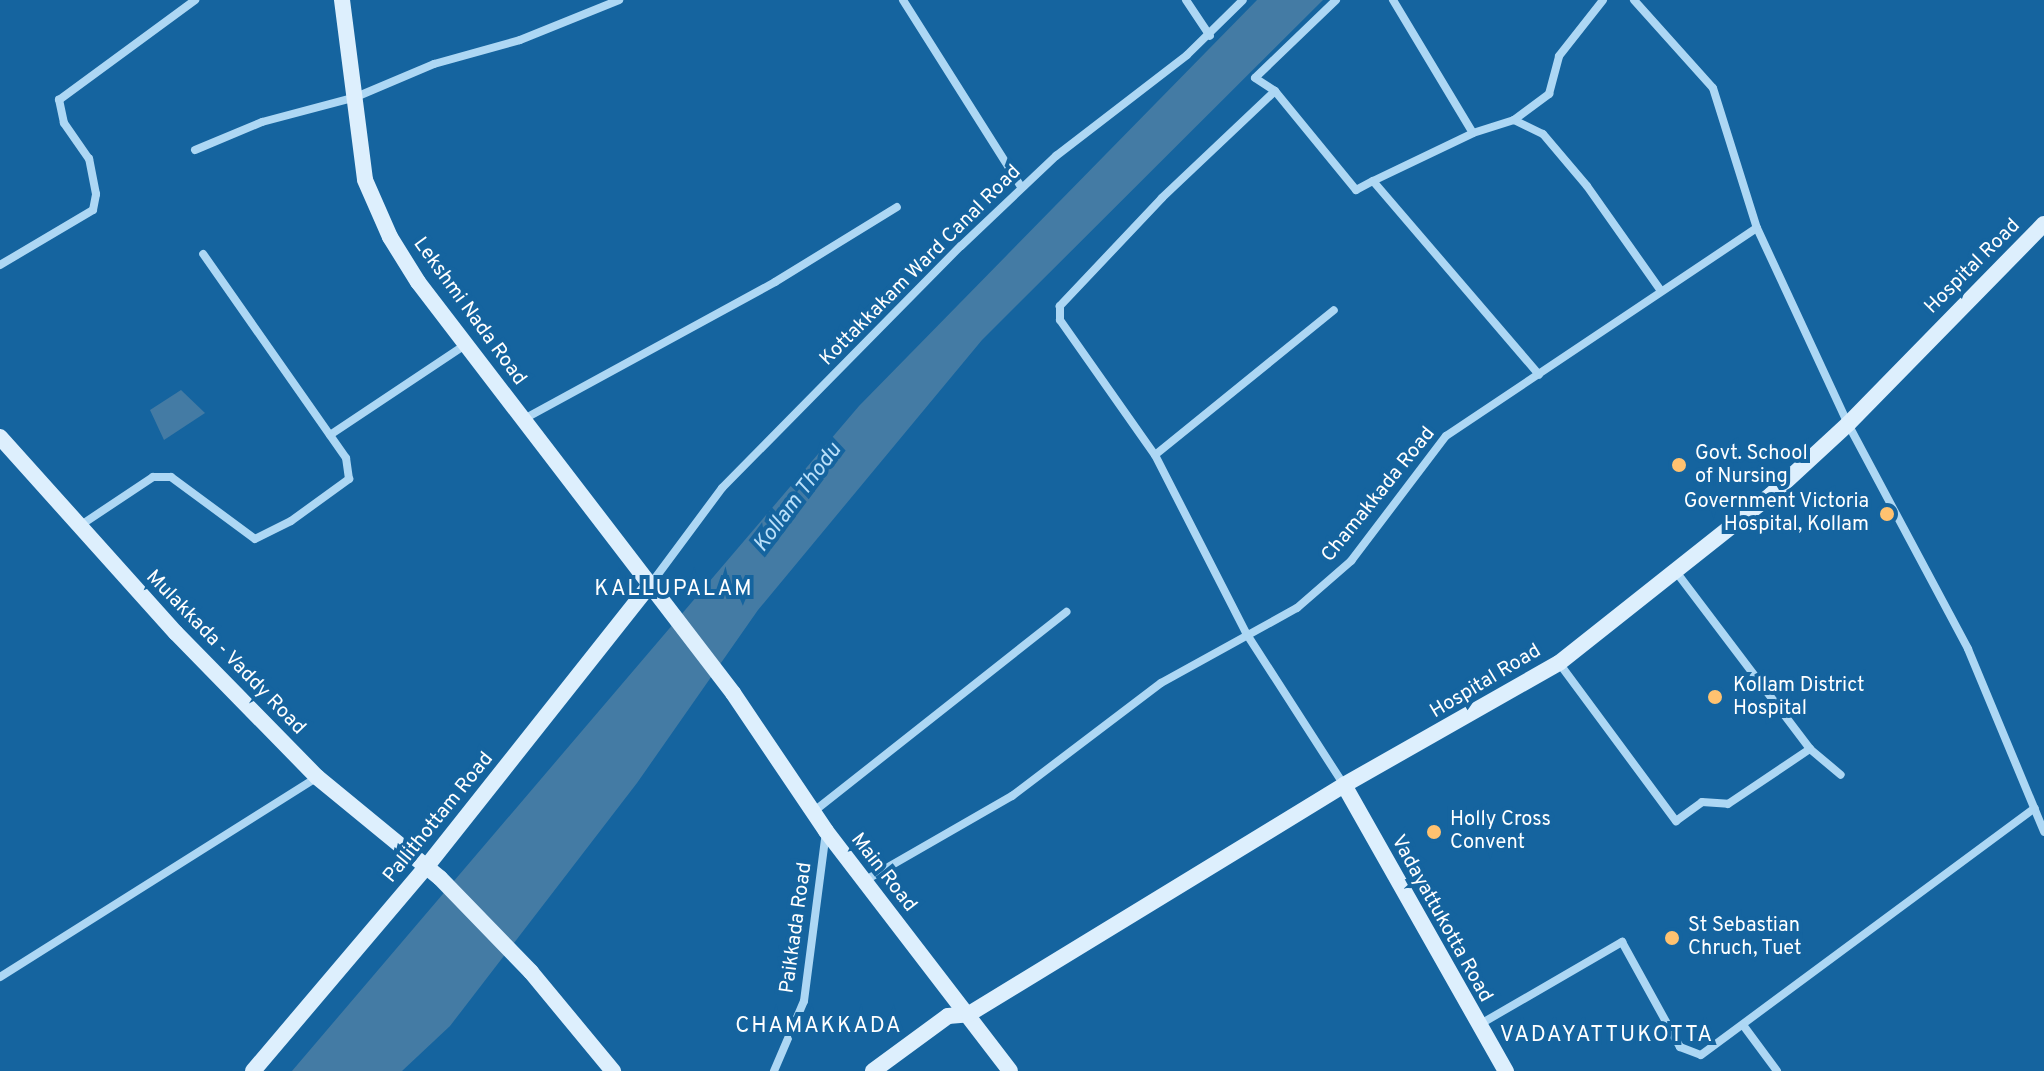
<!DOCTYPE html>
<html>
<head>
<meta charset="utf-8">
<style>
	body { margin:0 }
	#map { position:relative; width:2044px; height:1071px; overflow:hidden; background:#15649f; font-family:Overpass,sans-serif }
	div>[style] { position:absolute }
	.water>* { inset:0; background:#447ba4 }
	.street>* { height:8px; margin:-4px; padding:0 4px; transform-origin:4px; border-radius:4px; background:#add7f4 }
	.secondary>* { height:16px; margin:-8px; padding:0 8px; transform-origin:8px; border-radius:8px; background:#ddeffd }
	.dots>* { width:22px; height:22px; translate:-50% -50%; box-sizing:border-box; border:4px solid #15649f; border-radius:50% }
	span { translate:-50% -50%; white-space:nowrap; text-align:center; line-height:1.15; -webkit-text-stroke:8px #15649f; paint-order:stroke }
	.street-label { font-size:20px; color:#fff }
	.poi-label { font-size:20px; color:#fff }
	.left { translate:0 -50%; text-align:left }
	.right { translate:-100% -50%; text-align:right }
	.water-label { font-size:22px; color:#bae0fa; font-style:italic }
	.neighbourhood-label { font-size:22px; color:#fff; letter-spacing:2px }
</style>
</head>
<body>
<div id="map">
	<div class="water">
		<div style="clip-path:polygon(1257px 0,1323px 0,982px 340px,758px 610px,637px 783px,450px 1026px,402px 1071px,292px 1071px,859px 406px)"></div>
		<div style="clip-path:polygon(181px 390px,205px 413px,164px 440px,150px 410px)"></div>
	</div>
	<div class="street">
		<div style="left:903px;top:0;width:222px;rotate:57.7deg"></div>
		<div style="left:1186px;top:0;width:43px;rotate:56.3deg"></div>
		<div style="left:1336px;top:0;width:112px;rotate:136.1deg"></div>
		<div style="left:1255px;top:78px;width:24px;rotate:33deg"></div>
		<div style="left:1275px;top:91px;width:156px;rotate:136.6deg"></div>
		<div style="left:1162px;top:198px;width:149px;rotate:133.4deg"></div>
		<div style="left:1060px;top:306px;width:14px;rotate:90deg"></div>
		<div style="left:1060px;top:320px;width:165px;rotate:54.9deg"></div>
		<div style="left:1155px;top:455px;width:200px;rotate:62.9deg"></div>
		<div style="left:1246px;top:633px;width:181px;rotate:57.2deg"></div>
		<div style="left:1393px;top:0;width:155px;rotate:59deg"></div>
		<div style="left:1634px;top:0;width:118px;rotate:48.1deg"></div>
		<div style="left:1713px;top:88px;width:147px;rotate:72.6deg"></div>
		<div style="left:1757px;top:228px;width:216px;rotate:65.1deg"></div>
		<div style="left:1848px;top:424px;width:255px;rotate:61.9deg"></div>
		<div style="left:1968px;top:649px;width:198px;rotate:67.4deg"></div>
		<div style="left:1275px;top:91px;width:128px;rotate:50.7deg"></div>
		<div style="left:1356px;top:190px;width:19px;rotate:-28deg"></div>
		<div style="left:1373px;top:181px;width:255px;rotate:49.4deg"></div>
		<div style="left:1514px;top:120px;width:32px;rotate:26deg"></div>
		<div style="left:1543px;top:134px;width:68px;rotate:49.8deg"></div>
		<div style="left:1587px;top:186px;width:128px;rotate:54.8deg"></div>
		<div style="left:195px;top:150px;width:73px;rotate:-22.7deg"></div>
		<div style="left:262px;top:122px;width:97px;rotate:-14.9deg"></div>
		<div style="left:356px;top:97px;width:85px;rotate:-22.9deg"></div>
		<div style="left:434px;top:64px;width:89px;rotate:-15.6deg"></div>
		<div style="left:520px;top:40px;width:107px;rotate:-22deg"></div>
		<div style="left:1373px;top:181px;width:111px;rotate:-25.6deg"></div>
		<div style="left:1473px;top:133px;width:43px;rotate:-17.6deg"></div>
		<div style="left:1514px;top:120px;width:44px;rotate:-36.6deg"></div>
		<div style="left:1549px;top:94px;width:39px;rotate:-75deg"></div>
		<div style="left:1559px;top:56px;width:71px;rotate:-51.8deg"></div>
		<div style="left:0;top:265px;width:108px;rotate:-30.6deg"></div>
		<div style="left:93px;top:210px;width:16px;rotate:-79deg"></div>
		<div style="left:96px;top:194px;width:36px;rotate:-101deg"></div>
		<div style="left:89px;top:159px;width:44px;rotate:-124.8deg"></div>
		<div style="left:64px;top:123px;width:24px;rotate:-102deg"></div>
		<div style="left:59px;top:100px;width:169px;rotate:-36.3deg"></div>
		<div style="left:524px;top:419px;width:286px;rotate:-28.6deg"></div>
		<div style="left:775px;top:282px;width:143px;rotate:-31.6deg"></div>
		<div style="left:330px;top:435px;width:162px;rotate:-33.7deg"></div>
		<div style="left:1155px;top:455px;width:230px;rotate:-39deg"></div>
		<div style="left:78px;top:527px;width:90px;rotate:-33.7deg"></div>
		<div style="left:153px;top:477px;width:18px"></div>
		<div style="left:171px;top:477px;width:104px;rotate:36.4deg"></div>
		<div style="left:255px;top:539px;width:40px;rotate:-26.6deg"></div>
		<div style="left:291px;top:521px;width:72px;rotate:-35.9deg"></div>
		<div style="left:349px;top:479px;width:21px;rotate:-98deg"></div>
		<div style="left:346px;top:458px;width:249px;rotate:-125deg"></div>
		<div style="left:1677px;top:573px;width:221px;rotate:52.9deg"></div>
		<div style="left:650px;top:585px;width:121px;rotate:-53.4deg"></div>
		<div style="left:722px;top:488px;width:340px;rotate:-45.4deg"></div>
		<div style="left:961px;top:246px;width:131px;rotate:-43.5deg"></div>
		<div style="left:1056px;top:156px;width:165px;rotate:-37.6deg"></div>
		<div style="left:1187px;top:55px;width:78px;rotate:-44.5deg"></div>
		<div style="left:1559px;top:663px;width:197px;rotate:53.5deg"></div>
		<div style="left:1676px;top:821px;width:32px;rotate:-36deg"></div>
		<div style="left:1702px;top:802px;width:26px;rotate:4deg"></div>
		<div style="left:1728px;top:804px;width:99px;rotate:-33.9deg"></div>
		<div style="left:1810px;top:749px;width:40px;rotate:40deg"></div>
		<div style="left:813px;top:812px;width:323px;rotate:-38.3deg"></div>
		<div style="left:864px;top:881px;width:171px;rotate:-29.9deg"></div>
		<div style="left:1012px;top:796px;width:187px;rotate:-37.2deg"></div>
		<div style="left:1161px;top:683px;width:155px;rotate:-28.9deg"></div>
		<div style="left:1297px;top:608px;width:72px;rotate:-41deg"></div>
		<div style="left:1351px;top:561px;width:157px;rotate:-52.8deg"></div>
		<div style="left:1446px;top:436px;width:374px;rotate:-33.8deg"></div>
		<div style="left:0;top:977px;width:375px;rotate:-32.2deg"></div>
		<div style="left:1743px;top:1025px;width:57px;rotate:53.5deg"></div>
		<div style="left:1477px;top:1026px;width:168px;rotate:-30.1deg"></div>
		<div style="left:1622px;top:942px;width:120px;rotate:61.1deg"></div>
		<div style="left:1680px;top:1047px;width:22px;rotate:21deg"></div>
		<div style="left:1701px;top:1055px;width:415px;rotate:-36.5deg"></div>
		<div style="left:774px;top:1071px;width:76px;rotate:-66.8deg"></div>
		<div style="left:804px;top:1001px;width:171px;rotate:-82.6deg"></div>
	</div>
	<div class="secondary">
		<div style="left:342px;top:0;width:181px;rotate:82.7deg"></div>
		<div style="left:365px;top:180px;width:62px;rotate:66.3deg"></div>
		<div style="left:390px;top:237px;width:53px;rotate:58.1deg"></div>
		<div style="left:418px;top:282px;width:518px;rotate:52.53deg"></div>
		<div style="left:733px;top:693px;width:166px;rotate:56deg"></div>
		<div style="left:826px;top:831px;width:302px;rotate:52.5deg"></div>
		<div style="left:0;top:437px;width:263px;rotate:48.1deg"></div>
		<div style="left:176px;top:633px;width:202px;rotate:45.6deg"></div>
		<div style="left:317px;top:777px;width:159px;rotate:39.4deg"></div>
		<div style="left:440px;top:878px;width:131px;rotate:45.9deg"></div>
		<div style="left:531px;top:972px;width:129px;rotate:50.4deg"></div>
		<div style="left:1344px;top:785px;width:329px;rotate:60.5deg"></div>
		<div style="left:253px;top:1071px;width:269px;rotate:-49.7deg"></div>
		<div style="left:427px;top:866px;width:359px;rotate:-51.6deg"></div>
		<div style="left:873px;top:1071px;width:93px;rotate:-36.3deg"></div>
		<div style="left:948px;top:1016px;width:21px;rotate:-5deg"></div>
		<div style="left:969px;top:1014px;width:439px;rotate:-31.4deg"></div>
		<div style="left:1344px;top:785px;width:247px;rotate:-29.6deg"></div>
		<div style="left:1559px;top:663px;width:270px;rotate:-38.4deg"></div>
		<div style="left:1771px;top:495px;width:105px;rotate:-42.7deg"></div>
		<div style="left:1848px;top:424px;width:280px;rotate:-45.6deg"></div>
	</div>
	<div class="dots">
		<div style="left:1679px;top:465px;background:#ffc270"></div>
		<div style="left:1887px;top:514px;background:#ffc270"></div>
		<div style="left:1715px;top:697px;background:#ffc270"></div>
		<div style="left:1434px;top:832px;background:#ffc270"></div>
		<div style="left:1672px;top:938px;background:#ffc270"></div>
	</div>
	<div class="street-label">
		<span style="left:921px;top:266px;rotate:-45deg">Kottakkakam Ward Canal Road</span>
		<span style="left:1973px;top:267px;rotate:-45deg">Hospital Road</span>
		<span style="left:469px;top:312px;rotate:54deg">Lekshmi Nada Road</span>
		<span style="left:1379px;top:495px;rotate:-51deg">Chamakkada Road</span>
		<span style="left:225px;top:653px;rotate:46deg">Mulakkada - Vaddy Road</span>
		<span style="left:1486px;top:682px;rotate:-31deg">Hospital Road</span>
		<span style="left:439px;top:818px;rotate:-51deg">Pallithottam Road</span>
		<span style="left:883px;top:873px;rotate:52deg">Main Road</span>
		<span style="left:1441px;top:919px;rotate:61deg">Vadayattukotta Road</span>
		<span style="left:797px;top:928px;rotate:-82deg">Paikkada Road</span>
	</div>
	<div class="poi-label">
		<span class="left" style="left:1695px;top:466px">Govt. School<br>of Nursing</span>
		<span class="right" style="left:1869px;top:514px">Government Victoria<br>Hospital, Kollam</span>
		<span class="left" style="left:1733px;top:698px">Kollam District<br>Hospital</span>
		<span class="left" style="left:1450px;top:832px">Holly Cross<br>Convent</span>
		<span class="left" style="left:1688px;top:938px">St Sebastian<br>Chruch, Tuet</span>
	</div>
	<div class="water-label">
		<span style="left:798px;top:498px;rotate:-53deg">Kollam Thodu</span>
	</div>
	<div class="neighbourhood-label">
		<span style="left:674px;top:590px">KALLUPALAM</span>
		<span style="left:819px;top:1027px">CHAMAKKADA</span>
		<span style="left:1607px;top:1036px">VADAYATTUKOTTA</span>
	</div>
</div>
</body>
</html>
